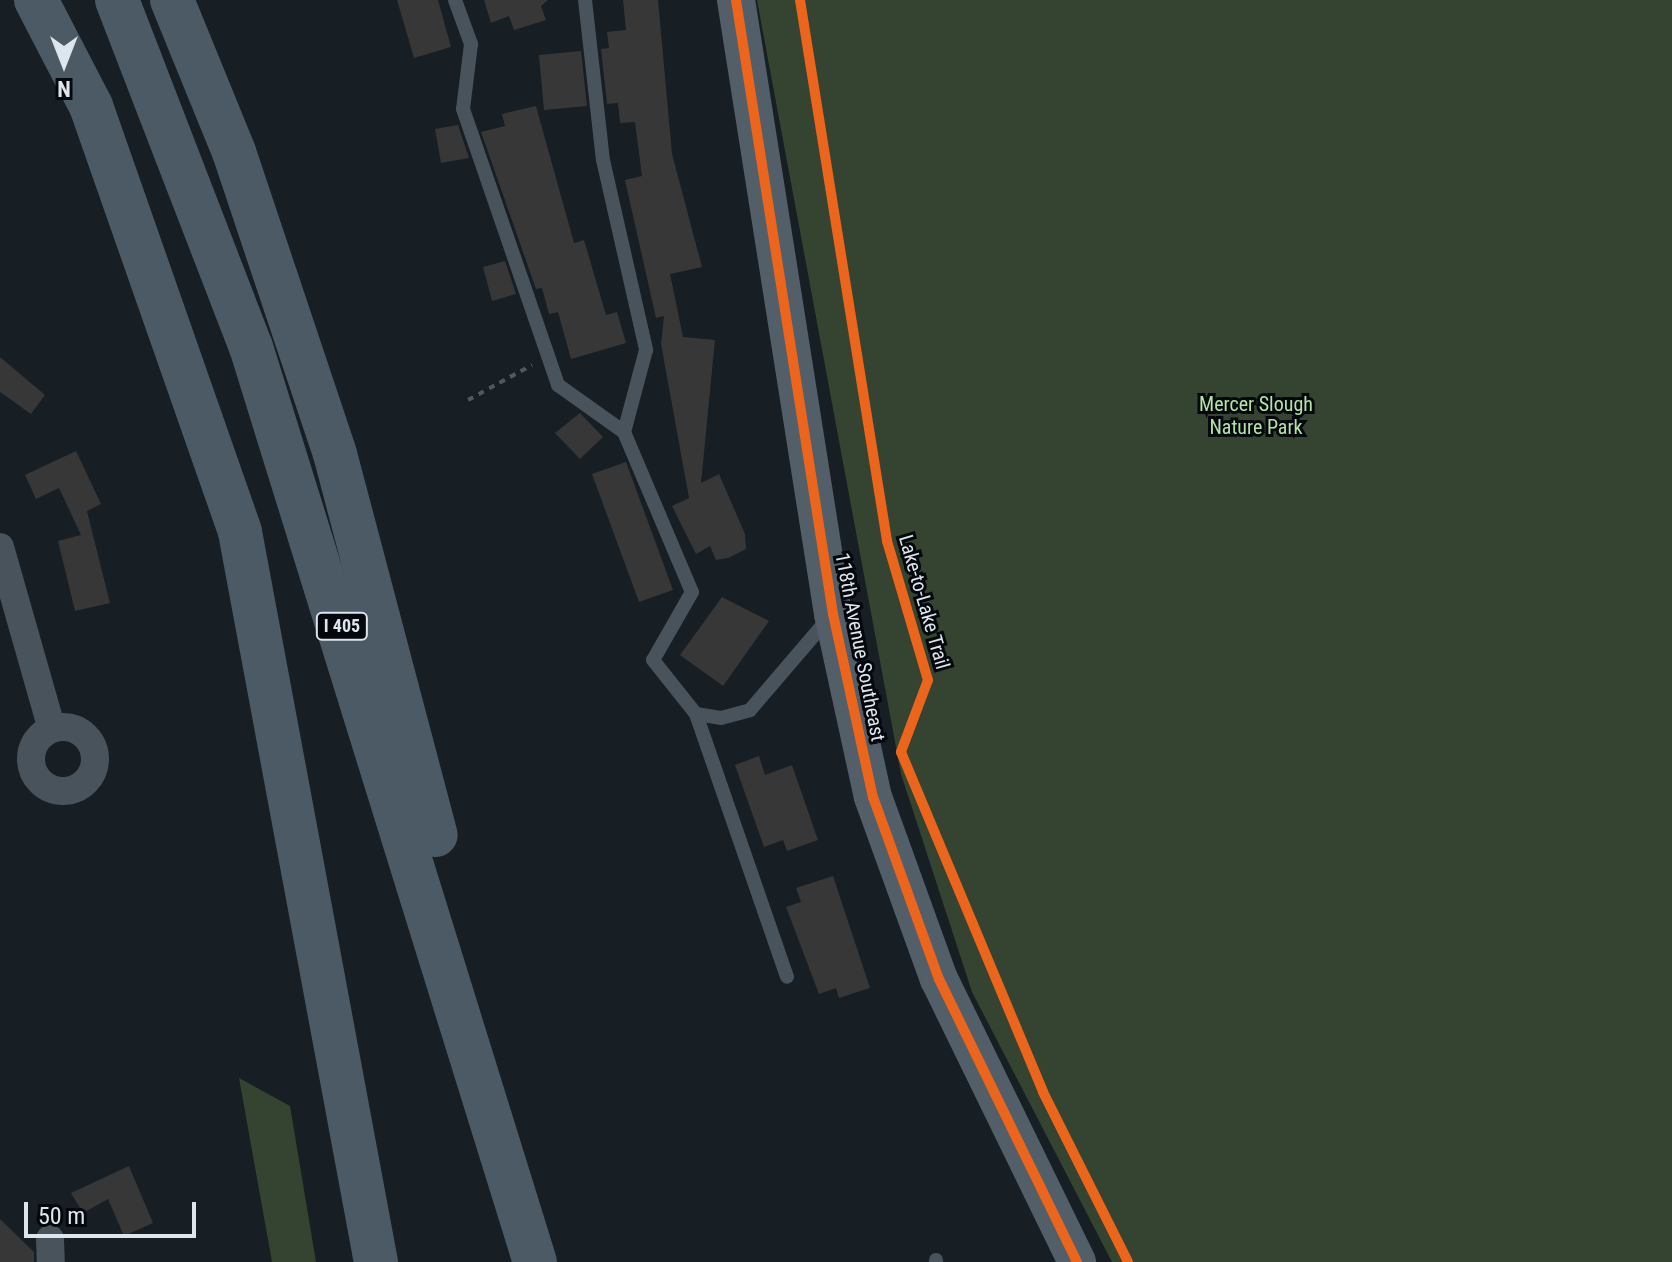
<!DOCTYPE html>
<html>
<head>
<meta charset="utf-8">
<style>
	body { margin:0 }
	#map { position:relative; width:1672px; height:1262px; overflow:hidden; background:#171e24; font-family:"Roboto Condensed",sans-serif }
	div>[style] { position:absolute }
	.green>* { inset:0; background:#344430 }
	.building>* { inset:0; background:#373738 }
	.path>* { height:4px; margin-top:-2px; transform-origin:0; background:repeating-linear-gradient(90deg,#50585f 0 6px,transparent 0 12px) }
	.lane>* { height:14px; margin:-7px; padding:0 7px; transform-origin:7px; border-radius:7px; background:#48535b }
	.street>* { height:28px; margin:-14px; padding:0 14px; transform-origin:14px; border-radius:14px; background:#48535b }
	.street>.ring { margin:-14px; padding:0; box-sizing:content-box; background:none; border:28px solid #48535b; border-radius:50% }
	.secondary>* { height:38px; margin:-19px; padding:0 19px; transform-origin:19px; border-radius:19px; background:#525f69 }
	.highway>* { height:44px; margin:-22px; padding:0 22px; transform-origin:22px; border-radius:22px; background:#4b5a65 }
	.cycleway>* { height:10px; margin:-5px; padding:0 5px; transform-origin:5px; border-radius:5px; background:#eb651d }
	span { translate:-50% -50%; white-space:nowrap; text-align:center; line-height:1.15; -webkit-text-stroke:6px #04070c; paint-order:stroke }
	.shield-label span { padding:2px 6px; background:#04070c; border:2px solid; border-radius:6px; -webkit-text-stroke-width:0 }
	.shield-label { font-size:18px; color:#dde5ed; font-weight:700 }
	.park-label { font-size:20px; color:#b3e3a5 }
	.street-label { font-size:20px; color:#dde5ed }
	.north { position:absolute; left:24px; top:24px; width:80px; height:80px; -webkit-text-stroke:6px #04070c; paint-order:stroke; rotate:180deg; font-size:22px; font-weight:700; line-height:32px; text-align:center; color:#dde5ed }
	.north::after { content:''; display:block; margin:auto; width:28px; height:36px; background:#dde5ed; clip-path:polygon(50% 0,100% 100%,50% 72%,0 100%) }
	.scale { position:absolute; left:24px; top:1202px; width:172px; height:36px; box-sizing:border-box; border:4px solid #dde5ed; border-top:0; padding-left:10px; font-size:24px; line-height:28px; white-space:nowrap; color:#dde5ed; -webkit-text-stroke:6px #04070c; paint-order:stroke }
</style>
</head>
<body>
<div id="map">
	<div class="green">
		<div style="clip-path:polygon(757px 0,1672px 0,1672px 1262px,1112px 1262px,972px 992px,901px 774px)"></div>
		<div style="clip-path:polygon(239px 1078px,290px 1106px,316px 1262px,272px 1262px)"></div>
	</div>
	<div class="building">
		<div style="clip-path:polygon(397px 0,438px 0,451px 47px,414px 58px)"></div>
		<div style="clip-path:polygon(484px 0,548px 0,541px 6px,546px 20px,514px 30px,509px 16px,491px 23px)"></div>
		<div style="clip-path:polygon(623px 0,658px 0,672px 154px,702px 267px,670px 274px,683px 337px,715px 340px,701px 483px,719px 474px,745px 534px,746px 549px,728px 558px,716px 560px,710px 546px,696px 554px,672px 506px,689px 498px,661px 344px,664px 316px,656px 318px,625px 180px,642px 176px,635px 122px,620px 123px,618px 103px,607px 104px,601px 49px,609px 48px,607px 32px,626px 30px)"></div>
		<div style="clip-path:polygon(581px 51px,587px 106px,544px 110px,539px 55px)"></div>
		<div style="clip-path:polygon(536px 106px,574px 243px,584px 240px,606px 315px,617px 312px,626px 343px,571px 359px,558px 312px,549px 314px,542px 288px,536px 289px,481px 132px,505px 126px,502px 114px)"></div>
		<div style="clip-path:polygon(458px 125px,469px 158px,441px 163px,435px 129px)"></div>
		<div style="clip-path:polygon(505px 261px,516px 294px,492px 301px,483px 267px)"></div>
		<div style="clip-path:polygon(0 357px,45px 395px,31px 414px,0 392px)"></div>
		<div style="clip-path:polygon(580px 413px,603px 437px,580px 459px,555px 433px)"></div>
		<div style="clip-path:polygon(76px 451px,101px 504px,87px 511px,110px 603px,75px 611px,58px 541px,81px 535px,59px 488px,36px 499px,25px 475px)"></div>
		<div style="clip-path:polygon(626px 462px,673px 590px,639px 602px,592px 474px)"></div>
		<div style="clip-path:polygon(722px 597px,769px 621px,723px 686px,680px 655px)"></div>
		<div style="clip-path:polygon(759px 756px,765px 775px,792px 765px,818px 840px,787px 851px,783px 840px,764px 847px,735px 765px)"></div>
		<div style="clip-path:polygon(833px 876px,870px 988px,839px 998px,836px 988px,819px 994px,786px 907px,801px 902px,796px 888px)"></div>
		<div style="clip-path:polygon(129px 1166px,153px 1223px,124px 1236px,108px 1199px,83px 1213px,71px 1193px)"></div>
		<div style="clip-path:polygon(0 1219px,34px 1252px,34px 1262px,0 1262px)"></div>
	</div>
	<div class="path">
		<div style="left:468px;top:400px;width:73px;rotate:-28.7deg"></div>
	</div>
	<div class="lane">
		<div style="left:455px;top:0;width:47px;rotate:70deg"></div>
		<div style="left:471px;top:44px;width:65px;rotate:97deg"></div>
		<div style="left:463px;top:109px;width:292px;rotate:71deg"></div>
		<div style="left:558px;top:385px;width:81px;rotate:35.5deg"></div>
		<div style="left:624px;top:432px;width:174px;rotate:67deg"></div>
		<div style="left:692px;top:592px;width:78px;rotate:119.8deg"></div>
		<div style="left:653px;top:660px;width:69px;rotate:51.5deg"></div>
		<div style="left:696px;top:714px;width:278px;rotate:70.9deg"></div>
		<div style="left:585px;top:0;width:161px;rotate:83.6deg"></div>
		<div style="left:603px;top:160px;width:195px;rotate:77.2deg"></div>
		<div style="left:646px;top:350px;width:85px;rotate:105deg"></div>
		<div style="left:696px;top:714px;width:25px;rotate:9deg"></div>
		<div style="left:721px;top:718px;width:30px;rotate:-15deg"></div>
		<div style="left:750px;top:710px;width:120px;rotate:-49.4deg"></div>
		<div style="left:936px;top:1260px;width:2px;rotate:90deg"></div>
	</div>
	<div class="street">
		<div style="left:0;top:547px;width:189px;rotate:74.1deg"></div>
		<div class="ring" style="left:31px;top:727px;width:36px;height:36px"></div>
		<div style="left:50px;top:1239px;width:23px;rotate:88deg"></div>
	</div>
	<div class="secondary">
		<div style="left:736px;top:0;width:622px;rotate:81.02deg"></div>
		<div style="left:833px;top:614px;width:187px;rotate:77.7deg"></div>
		<div style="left:873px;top:797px;width:194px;rotate:70.1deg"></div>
		<div style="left:939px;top:979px;width:315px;rotate:64deg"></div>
	</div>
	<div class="highway">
		<div style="left:36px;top:0;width:119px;rotate:62.6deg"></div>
		<div style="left:91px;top:106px;width:451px;rotate:70.7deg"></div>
		<div style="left:240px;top:532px;width:743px;rotate:79.45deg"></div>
		<div style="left:117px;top:0;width:372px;rotate:68.9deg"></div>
		<div style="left:251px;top:347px;width:958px;rotate:72.76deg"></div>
		<div style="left:172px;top:0;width:164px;rotate:67.8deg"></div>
		<div style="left:234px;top:152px;width:318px;rotate:71.5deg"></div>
		<div style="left:335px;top:454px;width:394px;rotate:75.2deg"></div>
	</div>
	<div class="cycleway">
		<div style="left:736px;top:0;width:622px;rotate:81.02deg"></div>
		<div style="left:833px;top:614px;width:187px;rotate:77.7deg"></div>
		<div style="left:873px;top:797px;width:194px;rotate:70.1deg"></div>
		<div style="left:939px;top:979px;width:315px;rotate:64deg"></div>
		<div style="left:800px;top:0;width:548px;rotate:80.86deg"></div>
		<div style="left:887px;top:541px;width:145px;rotate:73.6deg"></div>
		<div style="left:928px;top:680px;width:77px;rotate:110.6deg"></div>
		<div style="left:901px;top:752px;width:368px;rotate:67.3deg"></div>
		<div style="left:1043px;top:1092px;width:190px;rotate:63.4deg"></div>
	</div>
	<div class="shield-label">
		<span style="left:342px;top:626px">I 405</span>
	</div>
	<div class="park-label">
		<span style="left:1256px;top:416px">Mercer Slough<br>Nature Park</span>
	</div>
	<div class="street-label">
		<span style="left:924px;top:602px;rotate:74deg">Lake-to-Lake Trail</span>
		<span style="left:860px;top:647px;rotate:79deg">118th Avenue Southeast</span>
	</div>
	<div class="north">N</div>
	<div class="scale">50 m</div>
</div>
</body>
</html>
